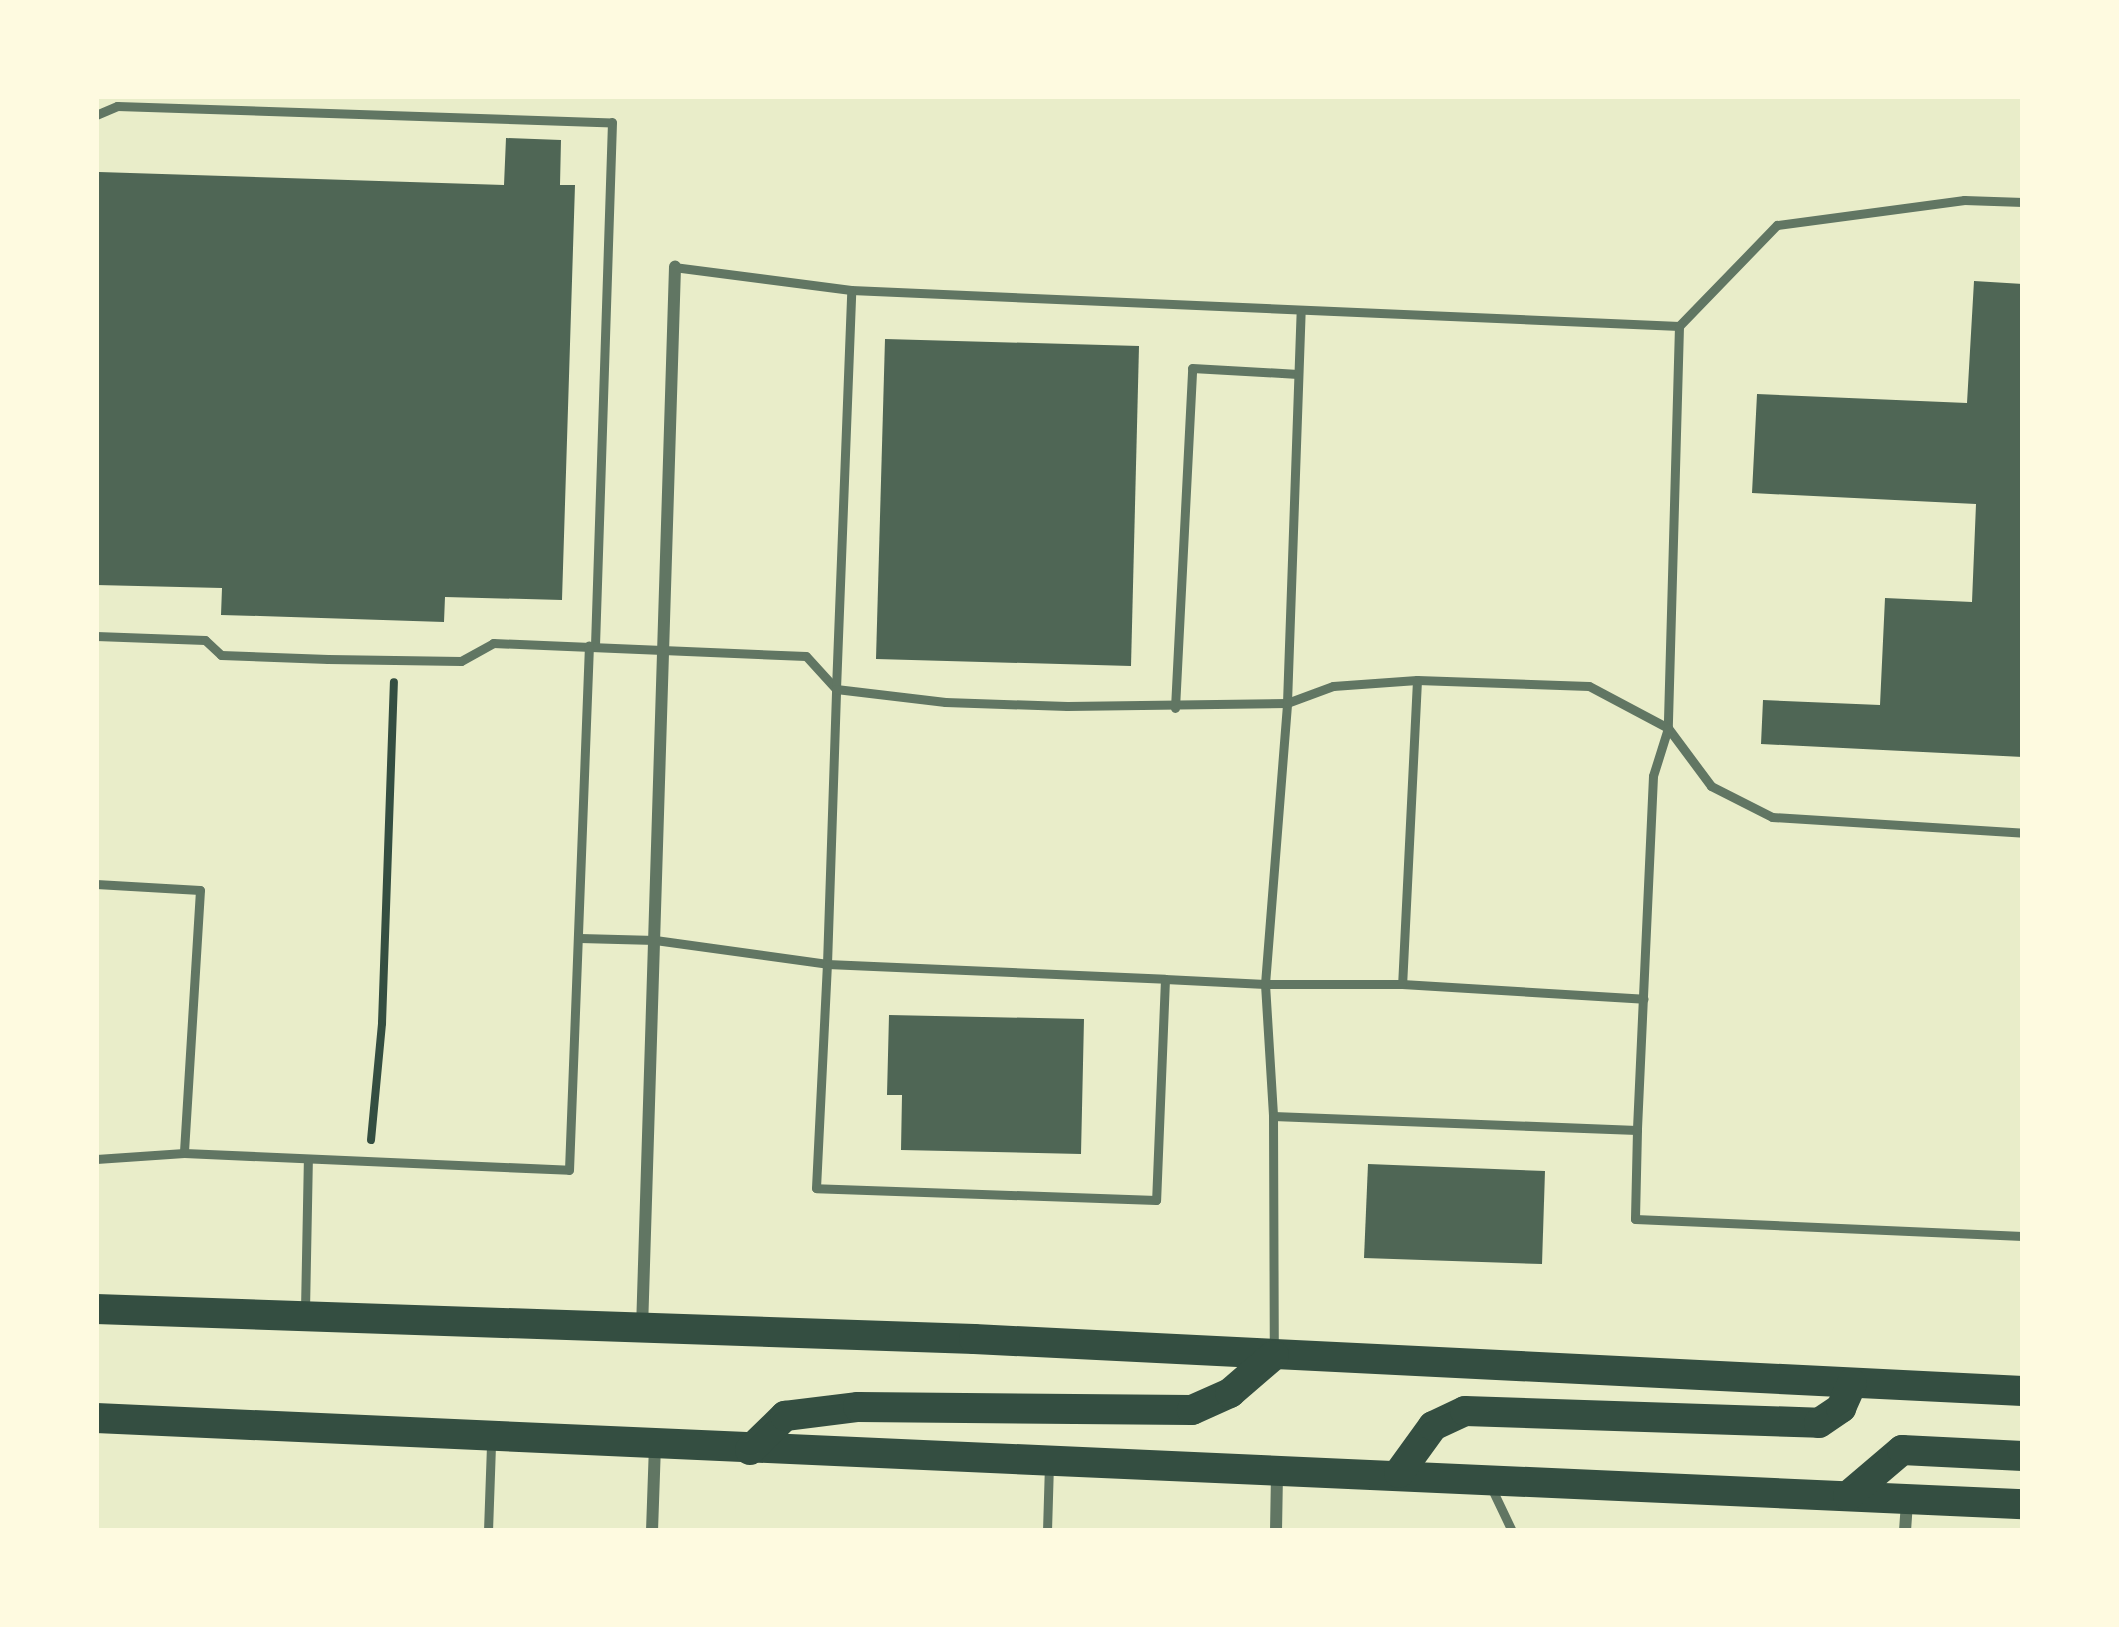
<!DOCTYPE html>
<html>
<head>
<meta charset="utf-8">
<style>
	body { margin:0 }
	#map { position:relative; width:2119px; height:1627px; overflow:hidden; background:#e9edc9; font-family:"Crimson Pro",serif }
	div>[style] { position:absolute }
	.building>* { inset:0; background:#4f6655 }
	.path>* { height:8px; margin:-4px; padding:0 4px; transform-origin:4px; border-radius:4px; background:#344e41 }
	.service>* { height:9px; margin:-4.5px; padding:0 4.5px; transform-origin:4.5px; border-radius:4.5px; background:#617663 }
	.minor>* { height:12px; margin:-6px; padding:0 6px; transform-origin:6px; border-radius:6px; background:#617663 }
	.primary>* { height:30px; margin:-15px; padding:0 15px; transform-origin:15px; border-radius:15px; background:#344e41 }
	span { translate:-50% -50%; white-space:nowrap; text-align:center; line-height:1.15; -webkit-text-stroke:12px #fefae0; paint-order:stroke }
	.frame { position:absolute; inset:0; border:99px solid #fefae0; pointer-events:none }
</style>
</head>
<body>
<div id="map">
	<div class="building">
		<div style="clip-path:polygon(506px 138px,561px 140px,560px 185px,575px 185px,562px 600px,445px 597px,444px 622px,260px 616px,221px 615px,222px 588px,96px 585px,99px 172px,504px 185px)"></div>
		<div style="clip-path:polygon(1974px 281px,2023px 284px,2023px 757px,1761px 744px,1763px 700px,1880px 705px,1885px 598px,1972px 602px,1976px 504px,1752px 493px,1757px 394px,1967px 403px)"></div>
		<div style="clip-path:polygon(885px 339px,1139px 346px,1131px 666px,876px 659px)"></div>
		<div style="clip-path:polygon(889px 1015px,1084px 1019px,1081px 1154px,901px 1150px,902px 1095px,887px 1095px)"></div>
		<div style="clip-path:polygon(1368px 1164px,1545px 1171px,1542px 1264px,1364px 1258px)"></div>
	</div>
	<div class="path">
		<div style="left:371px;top:1140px;width:118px;rotate:-84.6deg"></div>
		<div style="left:382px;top:1023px;width:341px;rotate:-88deg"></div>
	</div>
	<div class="service">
		<div style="left:96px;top:115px;width:23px;rotate:-23deg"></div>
		<div style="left:117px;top:106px;width:495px;rotate:1.9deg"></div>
		<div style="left:612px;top:122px;width:523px;rotate:91.86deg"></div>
		<div style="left:851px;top:290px;width:829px;rotate:2.49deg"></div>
		<div style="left:1679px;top:326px;width:402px;rotate:91.6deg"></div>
		<div style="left:1668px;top:728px;width:72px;rotate:53.4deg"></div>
		<div style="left:1711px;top:786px;width:68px;rotate:26.9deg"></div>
		<div style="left:1772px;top:817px;width:252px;rotate:3.6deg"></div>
		<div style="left:1679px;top:326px;width:141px;rotate:-45.9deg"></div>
		<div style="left:1777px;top:225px;width:189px;rotate:-7.6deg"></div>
		<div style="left:1964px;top:200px;width:59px;rotate:1.9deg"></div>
		<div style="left:96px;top:636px;width:109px;rotate:2.1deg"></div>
		<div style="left:205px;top:640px;width:22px;rotate:43deg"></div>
		<div style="left:221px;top:655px;width:107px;rotate:2.1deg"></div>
		<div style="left:328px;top:659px;width:133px;rotate:0.9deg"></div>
		<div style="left:461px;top:661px;width:37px;rotate:-29deg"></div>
		<div style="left:493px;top:643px;width:313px;rotate:2.4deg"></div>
		<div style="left:806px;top:656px;width:45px;rotate:47.7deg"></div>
		<div style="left:836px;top:689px;width:399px;rotate:-87.8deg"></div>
		<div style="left:851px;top:290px;width:177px;rotate:-172.6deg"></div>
		<div style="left:1417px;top:680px;width:304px;rotate:92.8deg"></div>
		<div style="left:1402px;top:984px;width:242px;rotate:3.5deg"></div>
		<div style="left:1175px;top:708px;width:340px;rotate:-87.1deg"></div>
		<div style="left:1192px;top:368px;width:106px;rotate:3.2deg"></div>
		<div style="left:96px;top:884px;width:104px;rotate:3.3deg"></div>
		<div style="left:200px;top:890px;width:263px;rotate:93.5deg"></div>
		<div style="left:184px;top:1153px;width:88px;rotate:176.1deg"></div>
		<div style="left:580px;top:938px;width:75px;rotate:1.5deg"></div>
		<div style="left:655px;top:940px;width:174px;rotate:7.9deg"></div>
		<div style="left:827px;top:964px;width:275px;rotate:-88.1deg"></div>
		<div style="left:836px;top:689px;width:110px;rotate:6.8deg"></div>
		<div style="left:945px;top:702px;width:122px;rotate:1.9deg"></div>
		<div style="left:1067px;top:706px;width:220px;rotate:-0.8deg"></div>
		<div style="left:1287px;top:703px;width:393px;rotate:-88deg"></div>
		<div style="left:1165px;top:979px;width:221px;rotate:92.3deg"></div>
		<div style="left:1156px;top:1200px;width:340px;rotate:-178deg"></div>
		<div style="left:816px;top:1188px;width:224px;rotate:-87.2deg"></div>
		<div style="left:827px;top:964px;width:338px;rotate:2.5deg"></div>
		<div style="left:1165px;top:979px;width:100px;rotate:2.9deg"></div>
		<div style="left:1265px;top:984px;width:132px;rotate:86.5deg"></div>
		<div style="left:1273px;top:1116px;width:364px;rotate:2.2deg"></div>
		<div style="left:1637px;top:1130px;width:89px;rotate:91.3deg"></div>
		<div style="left:1635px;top:1219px;width:388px;rotate:2.5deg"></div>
		<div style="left:1402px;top:984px;width:137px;rotate:180deg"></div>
		<div style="left:1265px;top:984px;width:282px;rotate:-85.5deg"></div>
		<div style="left:1287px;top:703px;width:49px;rotate:-20.3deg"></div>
		<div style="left:1333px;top:686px;width:84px;rotate:-4.1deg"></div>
		<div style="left:1417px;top:680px;width:172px;rotate:2deg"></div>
		<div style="left:1589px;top:686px;width:89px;rotate:28deg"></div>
		<div style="left:1668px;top:728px;width:50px;rotate:107.4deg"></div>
		<div style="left:1653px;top:776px;width:354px;rotate:92.6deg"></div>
		<div style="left:1273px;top:1116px;width:234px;rotate:89.8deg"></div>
		<div style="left:184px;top:1153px;width:385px;rotate:2.5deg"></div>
		<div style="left:569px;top:1170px;width:525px;rotate:-87.82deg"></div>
		<div style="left:305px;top:1310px;width:150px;rotate:-88.9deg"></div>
		<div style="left:1491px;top:1487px;width:49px;rotate:64.5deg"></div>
		<div style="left:488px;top:1531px;width:87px;rotate:-88deg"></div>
		<div style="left:1047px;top:1531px;width:68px;rotate:-88.3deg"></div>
	</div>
	<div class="minor">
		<div style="left:642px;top:1329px;width:1063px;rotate:-88.22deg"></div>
		<div style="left:652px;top:1531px;width:84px;rotate:-88deg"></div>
		<div style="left:1276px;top:1531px;width:57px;rotate:-89deg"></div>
		<div style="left:1905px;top:1531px;width:32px;rotate:-86deg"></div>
	</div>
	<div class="primary">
		<div style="left:96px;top:1309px;width:879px;rotate:1.96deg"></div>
		<div style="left:974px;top:1339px;width:1050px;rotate:2.84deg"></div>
		<div style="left:96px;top:1418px;width:1929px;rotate:2.56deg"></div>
		<div style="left:750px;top:1450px;width:49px;rotate:-44.2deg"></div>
		<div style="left:785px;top:1416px;width:74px;rotate:-7deg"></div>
		<div style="left:858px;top:1407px;width:334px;rotate:0.5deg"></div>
		<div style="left:1192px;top:1410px;width:42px;rotate:-24.1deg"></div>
		<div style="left:1230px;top:1393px;width:58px;rotate:-40.8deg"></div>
		<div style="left:1399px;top:1473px;width:58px;rotate:-54.1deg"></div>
		<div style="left:1433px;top:1426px;width:35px;rotate:-25deg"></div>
		<div style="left:1465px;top:1411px;width:354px;rotate:1.9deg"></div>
		<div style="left:1819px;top:1423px;width:27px;rotate:-34deg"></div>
		<div style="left:1841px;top:1408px;width:27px;rotate:-66deg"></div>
		<div style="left:1848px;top:1496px;width:71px;rotate:-40.4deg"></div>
		<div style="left:1902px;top:1450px;width:121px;rotate:2.8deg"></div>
	</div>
	<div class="frame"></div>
</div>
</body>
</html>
